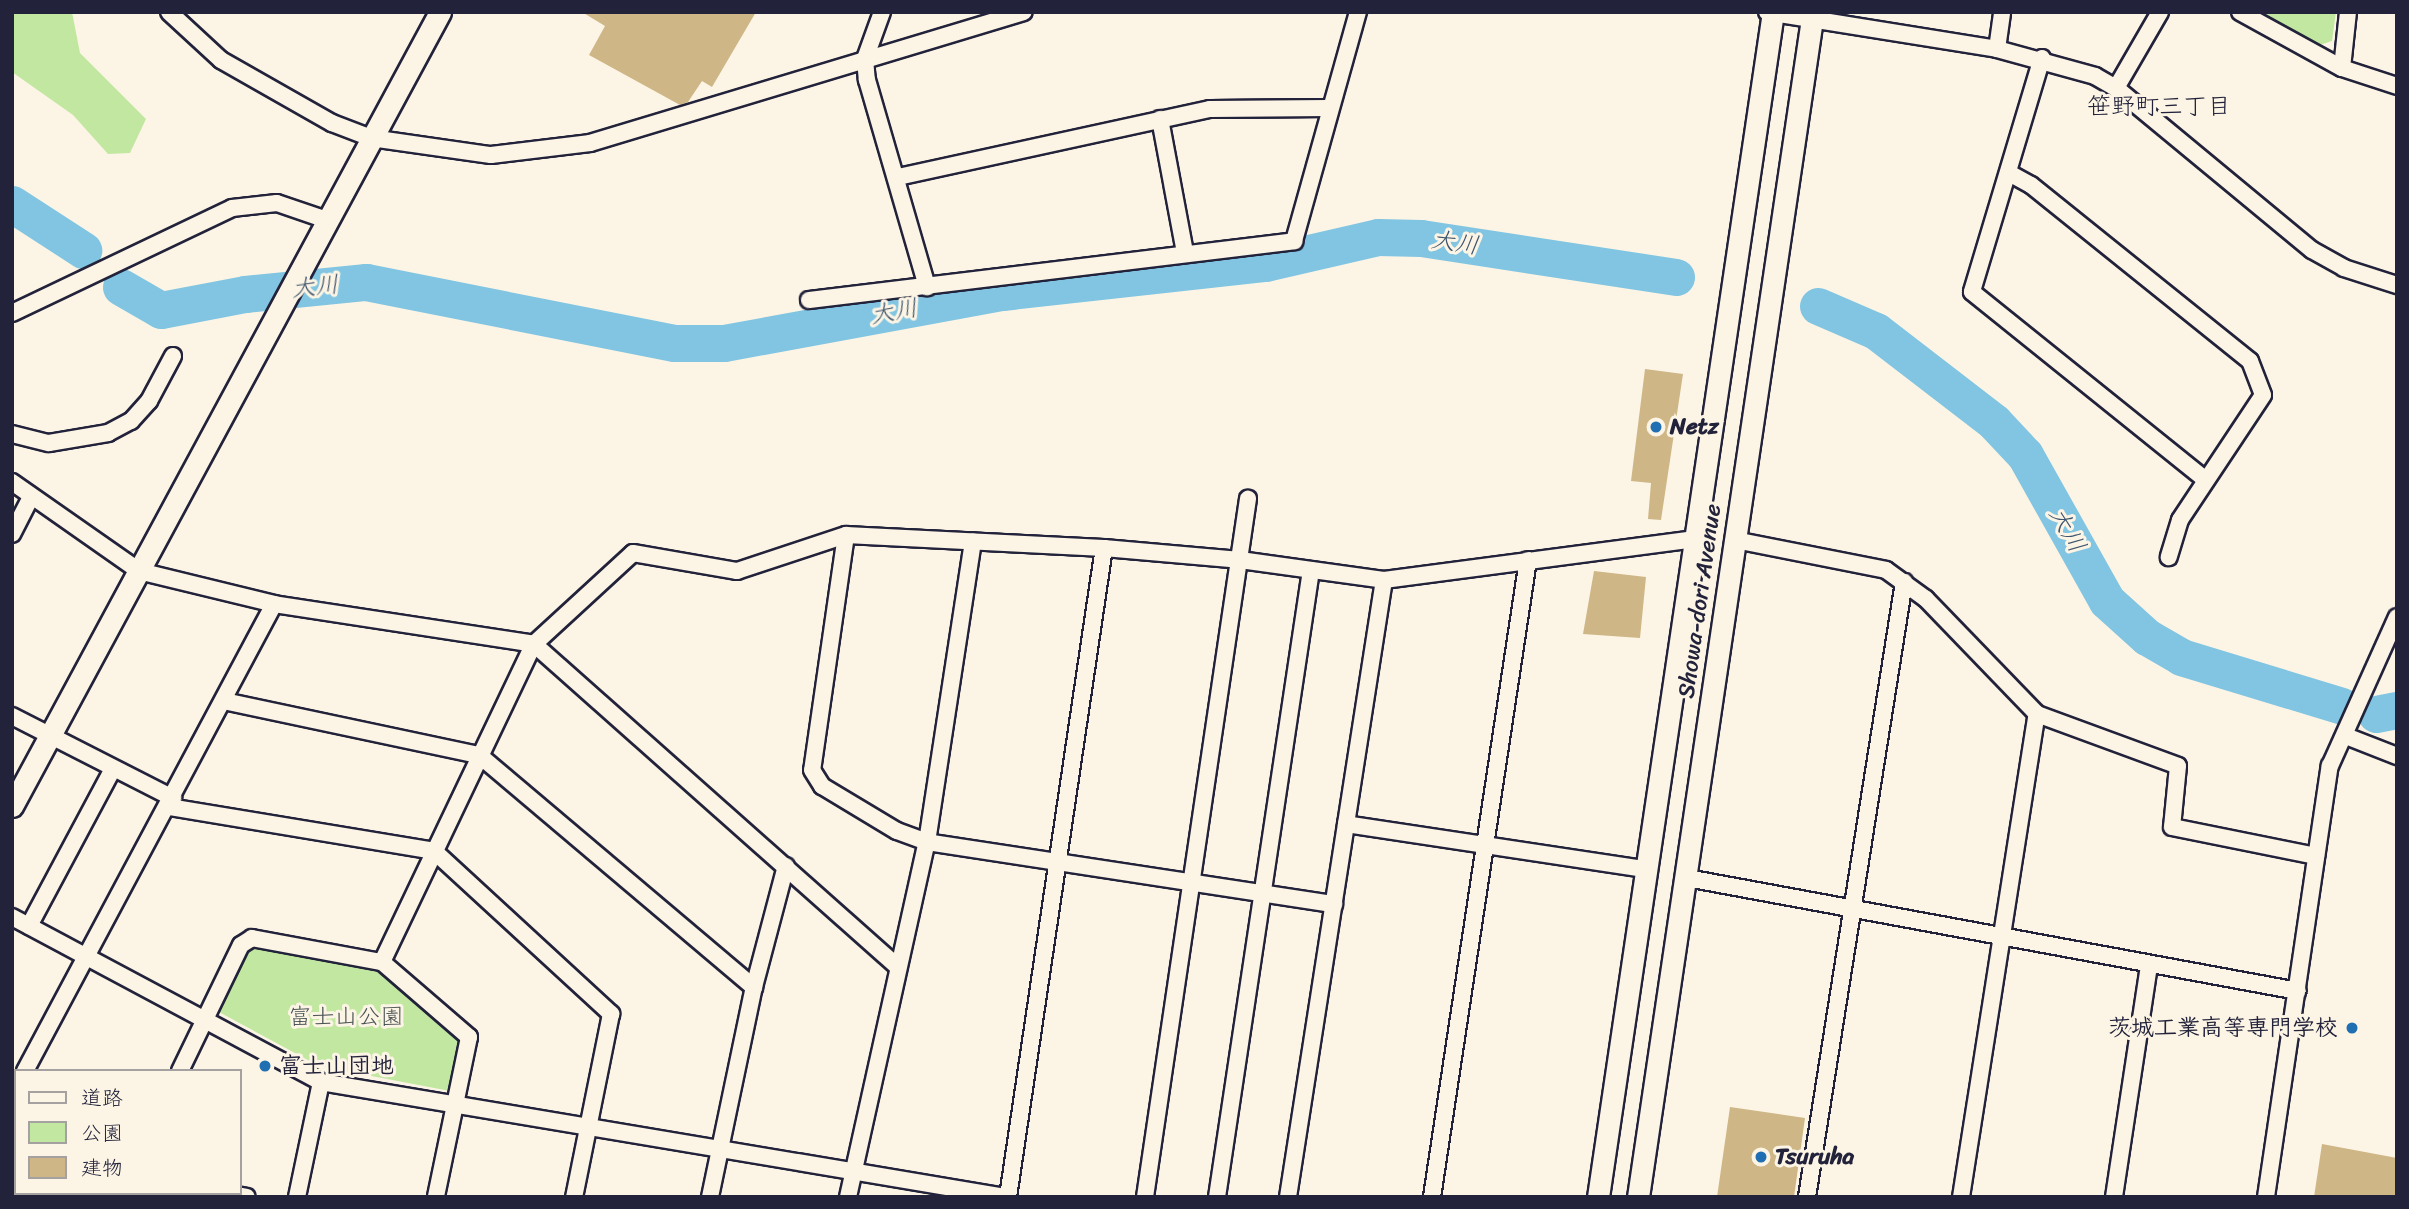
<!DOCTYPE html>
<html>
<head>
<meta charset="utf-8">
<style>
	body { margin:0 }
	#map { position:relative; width:2409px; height:1209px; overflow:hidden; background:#fcf5e5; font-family:Sriracha,"Klee One",sans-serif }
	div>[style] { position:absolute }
	.green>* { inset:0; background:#c2e7a1 }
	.river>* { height:37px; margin:-18.5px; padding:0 18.5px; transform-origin:18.5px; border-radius:18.5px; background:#81c5e2 }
	.building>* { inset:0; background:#cfb686 }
	.roads { filter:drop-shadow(2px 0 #22223b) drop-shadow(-2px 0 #22223b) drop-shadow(0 2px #22223b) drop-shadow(0 -2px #22223b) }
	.minor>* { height:16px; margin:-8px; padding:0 8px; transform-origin:8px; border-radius:8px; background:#fcf5e5 }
	.tertiary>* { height:21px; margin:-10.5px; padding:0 10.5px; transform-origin:10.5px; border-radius:10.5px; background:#fcf5e5 }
	.dots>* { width:19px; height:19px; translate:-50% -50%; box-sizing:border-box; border:4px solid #fcf5e5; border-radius:50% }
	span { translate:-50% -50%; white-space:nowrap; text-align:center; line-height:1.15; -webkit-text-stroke:6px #fcf5e5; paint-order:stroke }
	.poi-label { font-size:23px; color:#22223b; font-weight:700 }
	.left { translate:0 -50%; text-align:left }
	.right { translate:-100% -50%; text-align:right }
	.street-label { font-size:23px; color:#22223b }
	.park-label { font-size:23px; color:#4a5354 }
	.neighbourhood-label { font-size:24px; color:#22223b }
	.water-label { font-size:24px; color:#3e536d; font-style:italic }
	.frame { position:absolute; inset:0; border:14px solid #22223b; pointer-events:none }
	.legend { position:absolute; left:14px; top:1069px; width:228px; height:126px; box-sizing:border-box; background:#fcf5e5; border:2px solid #a5a1a1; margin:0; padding:9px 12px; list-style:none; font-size:21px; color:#22223b }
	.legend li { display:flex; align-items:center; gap:14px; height:35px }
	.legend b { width:35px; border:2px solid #a5a1a1 }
</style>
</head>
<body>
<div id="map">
	<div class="green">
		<div style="clip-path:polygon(12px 12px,72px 12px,80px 53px,146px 119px,130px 153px,108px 154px,73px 115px,12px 72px)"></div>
		<div style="clip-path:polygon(2260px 12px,2336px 12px,2332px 41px,2320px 45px)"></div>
		<div style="clip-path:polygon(250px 945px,379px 969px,463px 1038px,450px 1091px,319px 1066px,219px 1012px)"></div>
	</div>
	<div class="river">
		<div style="left:12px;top:204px;width:85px;rotate:32.9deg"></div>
		<div style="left:121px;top:287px;width:46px;rotate:29.9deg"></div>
		<div style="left:161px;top:310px;width:86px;rotate:-10.8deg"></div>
		<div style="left:245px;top:294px;width:122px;rotate:-5.7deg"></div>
		<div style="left:366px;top:282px;width:314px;rotate:11.2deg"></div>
		<div style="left:674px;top:343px;width:50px"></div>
		<div style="left:724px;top:343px;width:283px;rotate:-10.4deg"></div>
		<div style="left:1002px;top:292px;width:265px;rotate:-6.3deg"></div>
		<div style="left:1265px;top:263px;width:116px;rotate:-13deg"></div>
		<div style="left:1378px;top:237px;width:43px;rotate:1.3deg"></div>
		<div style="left:1421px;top:238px;width:258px;rotate:8.7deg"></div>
		<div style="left:1818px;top:306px;width:63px;rotate:23.3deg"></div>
		<div style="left:1876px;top:331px;width:149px;rotate:37.6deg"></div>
		<div style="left:1994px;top:422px;width:45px;rotate:46.8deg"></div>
		<div style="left:2025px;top:455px;width:167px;rotate:60.7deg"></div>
		<div style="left:2107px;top:601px;width:54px;rotate:42deg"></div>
		<div style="left:2147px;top:637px;width:39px;rotate:30deg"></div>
		<div style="left:2181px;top:657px;width:168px;rotate:16.9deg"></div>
		<div style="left:2376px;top:714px;width:21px;rotate:-11deg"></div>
	</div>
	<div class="building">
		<div style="clip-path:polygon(582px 12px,756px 12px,712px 87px,702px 81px,688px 102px,680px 105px,589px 55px,605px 26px)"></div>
		<div style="clip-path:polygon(1645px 369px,1683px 374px,1661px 520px,1648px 519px,1651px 483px,1631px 481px)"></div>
		<div style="clip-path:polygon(1594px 571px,1646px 577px,1640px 638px,1583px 634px)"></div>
		<div style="clip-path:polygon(1730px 1107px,1805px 1118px,1794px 1197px,1717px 1197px)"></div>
		<div style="clip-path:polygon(2322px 1144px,2397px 1158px,2397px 1197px,2314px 1197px)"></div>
	</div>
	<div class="roads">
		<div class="minor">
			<div style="left:169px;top:12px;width:71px;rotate:42.7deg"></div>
			<div style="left:221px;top:60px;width:128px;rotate:29.6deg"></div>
			<div style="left:332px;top:123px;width:42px;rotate:21deg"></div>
			<div style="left:371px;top:138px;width:121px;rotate:8.1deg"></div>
			<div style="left:491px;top:155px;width:100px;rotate:-6.9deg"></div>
			<div style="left:590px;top:143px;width:453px;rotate:-16.8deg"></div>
			<div style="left:882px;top:12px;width:50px;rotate:109.9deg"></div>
			<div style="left:865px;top:59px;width:21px;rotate:85deg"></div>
			<div style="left:867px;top:80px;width:216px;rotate:73.8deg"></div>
			<div style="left:1767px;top:12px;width:233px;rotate:9.1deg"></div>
			<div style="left:1997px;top:49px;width:102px;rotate:15.4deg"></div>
			<div style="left:2095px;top:76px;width:24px;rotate:30deg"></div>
			<div style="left:2116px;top:88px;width:254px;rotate:39.6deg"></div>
			<div style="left:2312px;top:250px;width:37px;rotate:29deg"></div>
			<div style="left:2344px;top:268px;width:56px;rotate:17.8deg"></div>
			<div style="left:2240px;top:12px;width:116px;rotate:28.8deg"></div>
			<div style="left:2342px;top:68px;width:58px;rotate:18.1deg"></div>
			<div style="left:1997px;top:49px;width:37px;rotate:-82deg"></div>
			<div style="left:2042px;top:58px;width:244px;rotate:106.7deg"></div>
			<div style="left:1972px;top:292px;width:300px;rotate:38.8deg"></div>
			<div style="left:2342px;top:68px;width:56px;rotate:-83.9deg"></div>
			<div style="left:2116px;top:88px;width:88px;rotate:-59.9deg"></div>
			<div style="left:1160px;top:119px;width:135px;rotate:79.4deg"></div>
			<div style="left:2009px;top:173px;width:25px;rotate:29deg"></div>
			<div style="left:2031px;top:185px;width:281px;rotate:38.8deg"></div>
			<div style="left:2250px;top:361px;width:36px;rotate:69deg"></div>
			<div style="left:2263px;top:395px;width:150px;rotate:123.6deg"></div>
			<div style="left:2180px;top:520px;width:39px;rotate:107deg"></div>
			<div style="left:898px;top:177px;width:319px;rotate:-12.3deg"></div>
			<div style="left:1210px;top:109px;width:119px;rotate:-0.5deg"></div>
			<div style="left:809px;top:300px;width:489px;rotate:-6.9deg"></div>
			<div style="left:1294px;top:241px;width:238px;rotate:-74.4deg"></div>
			<div style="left:12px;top:313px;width:244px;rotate:-25.5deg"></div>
			<div style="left:232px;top:208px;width:45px;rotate:-6.3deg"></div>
			<div style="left:277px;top:203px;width:53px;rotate:18.8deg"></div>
			<div style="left:12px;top:434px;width:38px;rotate:14deg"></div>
			<div style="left:49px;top:443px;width:60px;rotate:-9.6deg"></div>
			<div style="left:108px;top:433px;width:26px;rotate:-28deg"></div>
			<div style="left:131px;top:421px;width:27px;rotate:-48deg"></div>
			<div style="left:149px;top:401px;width:51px;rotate:-61.9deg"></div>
			<div style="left:12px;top:482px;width:155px;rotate:35deg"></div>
			<div style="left:139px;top:571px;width:139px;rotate:13.7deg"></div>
			<div style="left:274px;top:604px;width:263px;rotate:8.7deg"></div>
			<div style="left:534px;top:644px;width:485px;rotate:41.6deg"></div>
			<div style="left:12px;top:534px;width:42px;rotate:-62.8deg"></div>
			<div style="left:846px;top:535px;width:237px;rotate:98.2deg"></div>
			<div style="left:812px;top:770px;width:19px;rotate:58deg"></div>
			<div style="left:822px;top:786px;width:87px;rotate:31deg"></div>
			<div style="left:897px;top:831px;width:32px;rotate:20deg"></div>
			<div style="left:927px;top:842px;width:412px;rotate:8.7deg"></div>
			<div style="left:1735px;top:540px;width:154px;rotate:11.2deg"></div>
			<div style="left:1886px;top:570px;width:49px;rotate:35.9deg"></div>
			<div style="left:1926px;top:599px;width:160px;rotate:46deg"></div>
			<div style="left:2037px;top:714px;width:150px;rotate:20.2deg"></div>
			<div style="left:2178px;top:766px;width:61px;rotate:95.6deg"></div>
			<div style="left:2172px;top:827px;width:147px;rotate:11.4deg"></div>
			<div style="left:224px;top:701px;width:261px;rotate:12deg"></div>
			<div style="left:479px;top:755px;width:360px;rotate:40.2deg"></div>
			<div style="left:12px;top:716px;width:181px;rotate:27deg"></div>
			<div style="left:2346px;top:736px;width:55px;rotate:21.4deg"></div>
			<div style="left:169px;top:807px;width:269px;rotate:9.4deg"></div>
			<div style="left:434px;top:851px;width:241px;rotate:42.6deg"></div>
			<div style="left:611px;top:1014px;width:187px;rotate:101.4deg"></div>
			<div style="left:1346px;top:824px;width:301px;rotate:8.6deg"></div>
			<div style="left:1687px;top:878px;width:621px;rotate:10.48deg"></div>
			<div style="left:12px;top:917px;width:350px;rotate:28.1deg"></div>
			<div style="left:321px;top:1082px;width:695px;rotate:9.53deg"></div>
			<div style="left:29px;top:926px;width:178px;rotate:-61.9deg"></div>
			<div style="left:382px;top:962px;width:352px;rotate:-64.5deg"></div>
			<div style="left:534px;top:644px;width:134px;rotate:-42.6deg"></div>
			<div style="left:633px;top:553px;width:106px;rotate:9.8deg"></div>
			<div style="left:737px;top:571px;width:115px;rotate:-18.3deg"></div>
			<div style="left:846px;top:535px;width:258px;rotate:2.9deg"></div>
			<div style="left:1104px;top:548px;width:137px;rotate:5deg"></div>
			<div style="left:1240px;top:560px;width:145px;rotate:7.9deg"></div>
			<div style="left:1384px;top:580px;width:314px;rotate:-7.5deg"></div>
			<div style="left:25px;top:1071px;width:529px;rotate:-61.93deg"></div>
			<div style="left:180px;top:1071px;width:140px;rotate:-64.2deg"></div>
			<div style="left:241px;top:945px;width:13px;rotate:-32deg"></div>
			<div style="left:252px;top:938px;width:132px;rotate:10.5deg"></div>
			<div style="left:382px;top:962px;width:115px;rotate:40.8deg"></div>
			<div style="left:469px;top:1037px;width:163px;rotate:101.7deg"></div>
			<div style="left:12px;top:1095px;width:8px;rotate:-60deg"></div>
			<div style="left:225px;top:1193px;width:22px;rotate:10deg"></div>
			<div style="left:114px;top:1197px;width:4px;rotate:-76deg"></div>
			<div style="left:297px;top:1197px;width:117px;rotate:-78.2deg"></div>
			<div style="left:710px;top:1197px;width:215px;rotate:-78.2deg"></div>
			<div style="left:754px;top:987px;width:125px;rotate:-75.2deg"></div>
			<div style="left:848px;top:1197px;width:364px;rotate:-77.5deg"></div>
			<div style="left:927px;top:842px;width:304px;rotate:-81.3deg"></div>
			<div style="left:1008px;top:1197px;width:656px;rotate:-81.59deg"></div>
			<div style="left:1145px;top:1197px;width:706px;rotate:-81.61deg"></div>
			<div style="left:1217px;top:1197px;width:634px;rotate:-81.47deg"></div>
			<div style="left:1288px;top:1197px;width:624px;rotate:-81.16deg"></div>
			<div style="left:1432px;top:1197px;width:644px;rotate:-81.43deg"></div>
			<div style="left:1807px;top:1197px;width:623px;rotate:-81.04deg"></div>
			<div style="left:1961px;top:1197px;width:489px;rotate:-81.1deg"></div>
			<div style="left:2114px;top:1197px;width:235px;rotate:-81.4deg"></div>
			<div style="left:2266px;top:1197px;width:436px;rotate:-81.6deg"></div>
			<div style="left:2330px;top:766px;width:163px;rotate:-65.8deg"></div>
		</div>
		<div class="tertiary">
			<div style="left:12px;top:806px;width:902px;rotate:-61.67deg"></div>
			<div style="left:1598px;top:1197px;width:1198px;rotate:-81.6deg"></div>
			<div style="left:1638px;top:1197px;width:1198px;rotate:-81.6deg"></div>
		</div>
	</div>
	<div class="dots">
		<div style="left:1656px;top:427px;background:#1f6fb2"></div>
		<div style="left:2352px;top:1028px;background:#1f6fb2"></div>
		<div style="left:265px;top:1066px;background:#1f6fb2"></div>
		<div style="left:1761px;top:1157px;background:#1f6fb2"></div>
	</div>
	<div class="poi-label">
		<span class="left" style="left:1670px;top:427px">Netz</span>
		<span class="right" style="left:2338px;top:1028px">茨城工業高等専門学校</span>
		<span class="left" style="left:279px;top:1066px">富士山団地</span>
		<span class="left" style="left:1775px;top:1157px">Tsuruha</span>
	</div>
	<div class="street-label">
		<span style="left:1700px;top:601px;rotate:-82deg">Showa-dori Avenue</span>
	</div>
	<div class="park-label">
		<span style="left:346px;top:1017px">富士山公園</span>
	</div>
	<div class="neighbourhood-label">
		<span style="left:2159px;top:107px">笹野町三丁目</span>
	</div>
	<div class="water-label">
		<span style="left:1455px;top:243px;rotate:8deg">大川</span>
		<span style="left:315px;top:287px;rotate:-6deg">大川</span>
		<span style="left:894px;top:312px;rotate:-10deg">大川</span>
		<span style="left:2067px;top:530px;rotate:60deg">大川</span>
	</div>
	<div class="frame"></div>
	<ul class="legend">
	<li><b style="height:9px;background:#fcf5e5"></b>道路</li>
	<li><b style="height:19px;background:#c2e7a1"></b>公園</li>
	<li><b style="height:19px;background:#cfb686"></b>建物</li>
	</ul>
</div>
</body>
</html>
